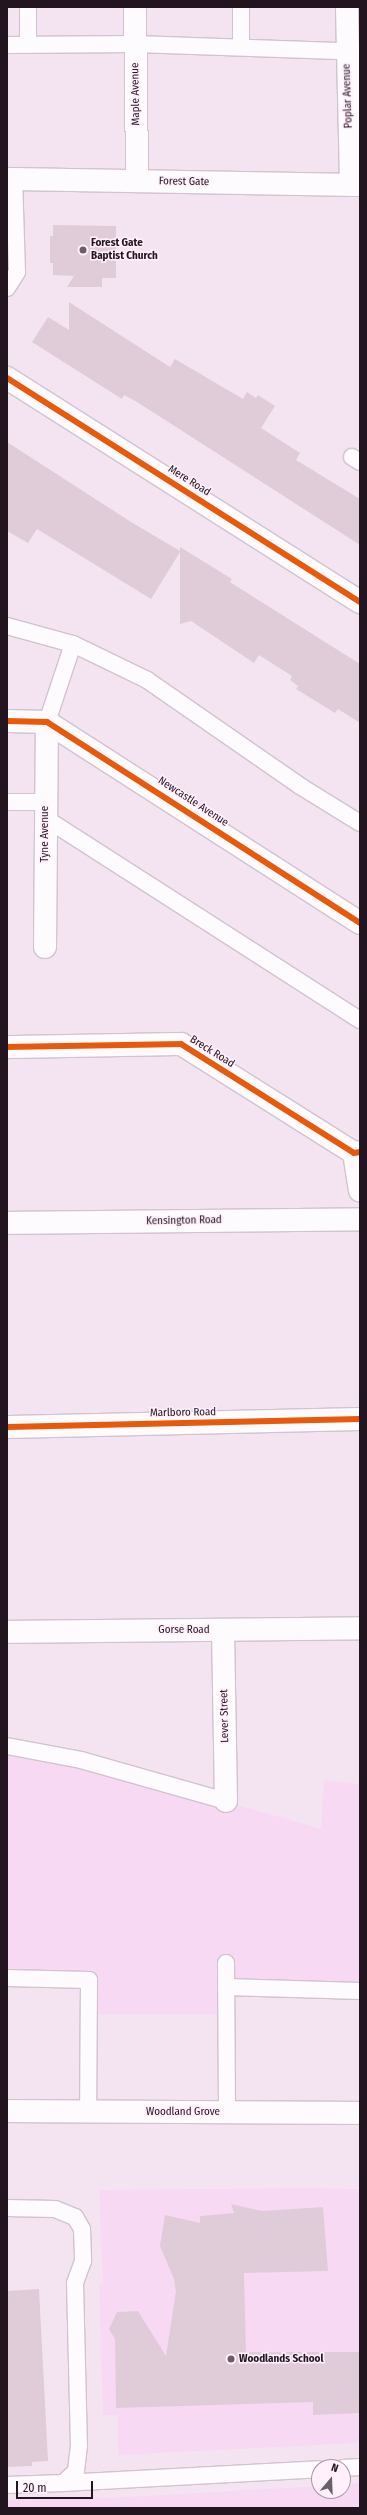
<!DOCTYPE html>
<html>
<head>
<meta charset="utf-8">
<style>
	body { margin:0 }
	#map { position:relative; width:367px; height:2515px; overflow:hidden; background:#f4e4f2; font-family:"Fira Sans Condensed",sans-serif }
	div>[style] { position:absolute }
	.built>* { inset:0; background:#f8d9f3 }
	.building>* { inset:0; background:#e0ccd8 }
	.roads { filter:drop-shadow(1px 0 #d1c3cf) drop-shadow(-1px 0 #d1c3cf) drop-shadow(0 1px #d1c3cf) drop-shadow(0 -1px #d1c3cf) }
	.service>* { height:16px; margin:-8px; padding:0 8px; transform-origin:8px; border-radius:8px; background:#fdfbfd }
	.minor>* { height:22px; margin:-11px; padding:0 11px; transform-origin:11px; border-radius:11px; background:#fdfbfd }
	.tertiary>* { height:22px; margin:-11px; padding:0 11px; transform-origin:11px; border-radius:11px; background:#fdfbfd }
	.cycleway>* { height:6px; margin:-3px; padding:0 3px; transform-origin:3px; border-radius:3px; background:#e8590c }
	.dots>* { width:11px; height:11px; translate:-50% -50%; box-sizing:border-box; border:2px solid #fff0fc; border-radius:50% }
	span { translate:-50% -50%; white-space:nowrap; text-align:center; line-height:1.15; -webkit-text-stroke:3px #fff0fc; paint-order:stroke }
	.street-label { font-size:11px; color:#221520 }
	.poi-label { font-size:11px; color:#221520; font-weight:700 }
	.left { translate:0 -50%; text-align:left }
	.frame { position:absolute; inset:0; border:8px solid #221520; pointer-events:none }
	.north { position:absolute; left:311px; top:2459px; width:40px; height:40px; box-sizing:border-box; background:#fff0fc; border:1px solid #a798a4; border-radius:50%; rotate:19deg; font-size:11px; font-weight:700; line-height:16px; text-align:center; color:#221520 }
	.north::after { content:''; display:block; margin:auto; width:14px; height:18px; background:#6c5d6a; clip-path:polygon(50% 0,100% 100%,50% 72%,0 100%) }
	.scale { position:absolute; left:16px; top:2481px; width:77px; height:18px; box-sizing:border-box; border:2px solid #221520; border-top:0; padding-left:5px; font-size:12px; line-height:14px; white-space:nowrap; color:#221520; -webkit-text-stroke:3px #fff0fc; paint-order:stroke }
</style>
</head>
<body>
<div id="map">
	<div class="built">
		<div style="clip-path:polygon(7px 1746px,81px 1760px,321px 1829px,324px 1780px,360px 1784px,360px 1991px,227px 1987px,226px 2014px,89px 2014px,89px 1980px,7px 1978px)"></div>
		<div style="clip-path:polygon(304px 2188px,360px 2189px,360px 2443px,118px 2455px,118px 2415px,103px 2415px,99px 2285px,103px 2284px,99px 2190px)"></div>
		<div style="clip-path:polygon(360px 2483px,360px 2508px,7px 2508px,7px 2500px,109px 2498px,319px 2486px,319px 2491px,343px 2491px,343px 2484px)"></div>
	</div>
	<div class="building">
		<div style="clip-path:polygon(53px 225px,116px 226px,116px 278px,102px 278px,102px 287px,67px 287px,74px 276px,53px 275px,53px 263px,50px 263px,50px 236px,53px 236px)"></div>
		<div style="clip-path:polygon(69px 302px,170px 367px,175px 359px,243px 399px,247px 392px,256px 398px,258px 395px,275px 406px,261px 428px,300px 453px,296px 460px,360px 499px,360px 545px,137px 402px,124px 395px,122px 399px,32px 342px,48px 317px,69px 330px)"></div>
		<div style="clip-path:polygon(7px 442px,131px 522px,180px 551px,180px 547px,232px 579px,230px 582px,360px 664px,360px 723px,338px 709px,335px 713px,296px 689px,298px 686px,290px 680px,292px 676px,259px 655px,254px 663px,191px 621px,180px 624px,180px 552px,151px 599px,37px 529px,28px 543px,7px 531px)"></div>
		<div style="clip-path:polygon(231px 2204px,262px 2211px,323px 2207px,328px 2271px,244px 2273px,246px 2352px,360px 2352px,360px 2413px,313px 2415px,313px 2402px,116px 2408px,115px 2339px,109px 2329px,117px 2312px,138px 2311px,166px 2356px,176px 2291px,174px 2279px,160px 2246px,165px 2215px,200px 2223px,200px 2216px,234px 2213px)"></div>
		<div style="clip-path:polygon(39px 2289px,48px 2461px,32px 2462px,32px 2466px,7px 2467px,7px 2291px)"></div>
	</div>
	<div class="roads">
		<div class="service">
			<div style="left:28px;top:7px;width:38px;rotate:90deg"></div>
			<div style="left:7px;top:45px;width:128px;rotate:-0.4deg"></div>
			<div style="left:135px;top:44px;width:225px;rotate:2deg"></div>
			<div style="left:241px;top:47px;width:40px;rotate:-90deg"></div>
			<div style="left:7px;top:288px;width:19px;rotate:-58deg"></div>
			<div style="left:17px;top:272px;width:93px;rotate:-91.8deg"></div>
			<div style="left:352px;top:457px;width:9px;rotate:32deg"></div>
			<div style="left:7px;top:626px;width:68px;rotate:15.3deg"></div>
			<div style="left:73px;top:644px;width:82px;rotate:25.9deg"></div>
			<div style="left:147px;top:680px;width:186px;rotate:34.7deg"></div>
			<div style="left:300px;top:786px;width:70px;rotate:31.7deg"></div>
			<div style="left:47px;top:722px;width:82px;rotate:-71.6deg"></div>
			<div style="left:7px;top:802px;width:39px"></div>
			<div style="left:45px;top:818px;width:374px;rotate:32.7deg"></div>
			<div style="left:7px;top:1746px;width:75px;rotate:10.7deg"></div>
			<div style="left:81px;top:1760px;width:151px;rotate:15.8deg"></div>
			<div style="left:226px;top:1963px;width:149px;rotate:89.6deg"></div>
			<div style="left:7px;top:1978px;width:82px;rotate:1.4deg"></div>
			<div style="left:89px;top:1980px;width:131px;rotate:90.4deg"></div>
			<div style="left:226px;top:1987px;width:134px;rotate:1.7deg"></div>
			<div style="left:7px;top:2208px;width:48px;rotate:1.2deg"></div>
			<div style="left:55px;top:2209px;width:22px;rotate:22deg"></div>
			<div style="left:75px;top:2217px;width:14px;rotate:60deg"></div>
			<div style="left:82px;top:2229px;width:32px;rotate:88deg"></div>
			<div style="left:83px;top:2261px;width:23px;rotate:110deg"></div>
			<div style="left:75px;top:2283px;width:163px;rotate:88.6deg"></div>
			<div style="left:79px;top:2446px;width:25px;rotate:97deg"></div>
			<div style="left:76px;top:2471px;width:18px;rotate:137deg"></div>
			<div style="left:63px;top:2483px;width:56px;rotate:178deg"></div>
			<div style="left:343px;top:2468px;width:17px;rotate:-3deg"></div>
			<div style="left:63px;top:2483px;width:256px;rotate:-3.1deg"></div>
		</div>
		<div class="minor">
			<div style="left:135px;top:7px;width:174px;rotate:89.3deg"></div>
			<div style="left:347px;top:7px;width:178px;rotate:88.7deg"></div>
			<div style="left:7px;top:378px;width:418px;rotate:32.4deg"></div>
			<div style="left:7px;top:721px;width:40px;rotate:1.4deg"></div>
			<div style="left:47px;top:722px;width:372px;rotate:32.7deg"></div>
			<div style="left:45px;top:947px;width:225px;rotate:-89.5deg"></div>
			<div style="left:7px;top:1047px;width:174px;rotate:-1deg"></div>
			<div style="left:181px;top:1044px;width:204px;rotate:32.2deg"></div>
			<div style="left:354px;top:1153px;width:6px;rotate:-9deg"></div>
			<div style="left:354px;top:1153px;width:38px;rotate:81deg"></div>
			<div style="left:7px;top:1223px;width:353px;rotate:-0.6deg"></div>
			<div style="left:7px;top:1427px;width:353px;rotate:-1.3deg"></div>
			<div style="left:223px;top:1630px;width:171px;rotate:89deg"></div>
			<div style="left:7px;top:1632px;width:353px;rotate:-0.6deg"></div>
			<div style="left:7px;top:2111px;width:353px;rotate:0.3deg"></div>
		</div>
		<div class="tertiary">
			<div style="left:7px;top:179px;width:353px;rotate:1deg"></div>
		</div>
	</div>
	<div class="cycleway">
		<div style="left:7px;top:378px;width:418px;rotate:32.4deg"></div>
		<div style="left:7px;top:721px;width:40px;rotate:1.4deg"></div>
		<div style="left:47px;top:722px;width:372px;rotate:32.7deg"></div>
		<div style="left:7px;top:1047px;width:174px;rotate:-1deg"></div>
		<div style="left:181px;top:1044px;width:204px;rotate:32.2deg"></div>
		<div style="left:354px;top:1153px;width:6px;rotate:-9deg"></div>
		<div style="left:7px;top:1427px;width:353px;rotate:-1.3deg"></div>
	</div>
	<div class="dots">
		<div style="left:83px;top:250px;background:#6c5d6a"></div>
		<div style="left:231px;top:2359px;background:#6c5d6a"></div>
	</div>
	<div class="street-label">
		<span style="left:136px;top:94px;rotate:-91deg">Maple Avenue</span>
		<span style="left:348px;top:96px;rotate:-92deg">Poplar Avenue</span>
		<span style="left:184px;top:182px;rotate:1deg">Forest Gate</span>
		<span style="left:189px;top:481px;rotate:32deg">Mere Road</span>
		<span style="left:193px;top:802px;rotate:33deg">Newcastle Avenue</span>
		<span style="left:45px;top:834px;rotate:-90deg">Tyne Avenue</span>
		<span style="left:212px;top:1052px;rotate:32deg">Breck Road</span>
		<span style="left:184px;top:1221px;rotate:-1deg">Kensington Road</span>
		<span style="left:183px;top:1413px;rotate:-1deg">Marlboro Road</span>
		<span style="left:184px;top:1630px">Gorse Road</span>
		<span style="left:225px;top:1716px;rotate:-91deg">Lever Street</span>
		<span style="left:183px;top:2112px">Woodland Grove</span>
	</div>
	<div class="poi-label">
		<span class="left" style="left:91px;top:250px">Forest Gate<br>Baptist Church</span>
		<span class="left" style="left:239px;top:2359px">Woodlands School</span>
	</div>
	<div class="frame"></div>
	<div class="north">N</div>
	<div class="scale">20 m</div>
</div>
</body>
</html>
